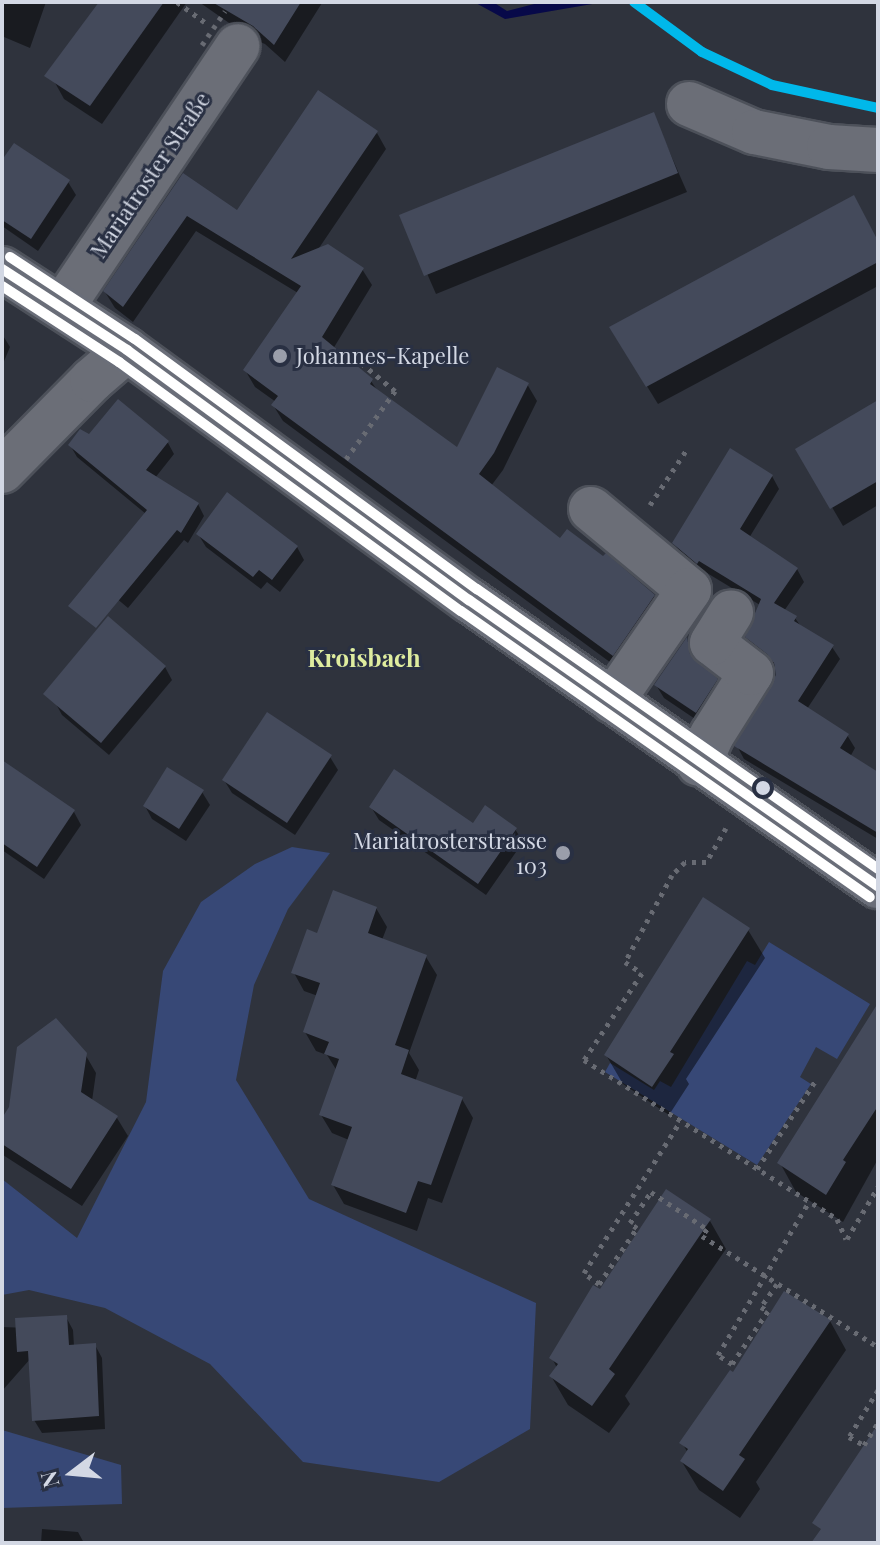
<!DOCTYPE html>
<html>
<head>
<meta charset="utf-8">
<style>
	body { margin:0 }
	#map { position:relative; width:880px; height:1545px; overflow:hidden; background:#2f333d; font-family:"Playfair Display",serif }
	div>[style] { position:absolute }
	.green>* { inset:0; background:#374876 }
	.water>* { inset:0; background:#070949 }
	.shadow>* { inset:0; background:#0007 }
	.building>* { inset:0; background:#444a5b }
	.path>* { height:5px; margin-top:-2.5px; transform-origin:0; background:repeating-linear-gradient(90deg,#686b73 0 4px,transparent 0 10px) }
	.roads { filter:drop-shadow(2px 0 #4d515a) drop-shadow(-2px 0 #4d515a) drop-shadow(0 2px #4d515a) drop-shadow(0 -2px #4d515a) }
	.minor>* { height:44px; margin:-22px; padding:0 22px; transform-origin:22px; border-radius:22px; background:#6b6e77 }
	.major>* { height:44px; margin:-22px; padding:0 22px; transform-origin:22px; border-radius:22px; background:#6a6e79 }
	.path-bridge>* { height:5px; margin-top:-2.5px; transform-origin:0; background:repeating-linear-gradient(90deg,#686b73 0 4px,transparent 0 10px) }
	.bus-1>* { height:10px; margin:-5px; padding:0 5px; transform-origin:5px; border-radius:5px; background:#fff }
	.bus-2>* { height:10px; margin:-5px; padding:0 5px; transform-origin:5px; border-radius:5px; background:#fff }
	.bus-3>* { height:10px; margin:-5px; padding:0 5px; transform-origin:5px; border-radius:5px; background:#fff }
	.tram-1>* { height:10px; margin:-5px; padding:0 5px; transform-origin:5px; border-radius:5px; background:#00b8ea }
	.dots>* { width:22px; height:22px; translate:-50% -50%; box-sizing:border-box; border:4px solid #293043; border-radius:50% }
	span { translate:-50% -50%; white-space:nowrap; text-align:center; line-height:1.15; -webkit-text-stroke:6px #293043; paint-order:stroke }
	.street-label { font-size:22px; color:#d3d8e4 }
	.poi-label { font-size:22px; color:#d3d8e4 }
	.left { translate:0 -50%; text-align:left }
	.right { translate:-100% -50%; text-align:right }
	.neighbourhood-label { font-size:24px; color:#deec9f; font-weight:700 }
	.frame { position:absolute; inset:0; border:4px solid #d3d8e4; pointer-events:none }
	.north { position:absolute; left:32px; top:1433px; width:80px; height:80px; -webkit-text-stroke:6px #293043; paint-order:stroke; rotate:254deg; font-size:22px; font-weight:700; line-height:32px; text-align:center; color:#d3d8e4 }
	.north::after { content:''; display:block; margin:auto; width:28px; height:36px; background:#d3d8e4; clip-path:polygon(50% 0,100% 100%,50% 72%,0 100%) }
</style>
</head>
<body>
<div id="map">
	<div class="green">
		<div style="clip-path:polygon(292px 847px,330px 853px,288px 909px,254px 985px,236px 1080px,309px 1199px,536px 1303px,530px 1429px,439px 1482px,303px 1462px,210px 1364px,105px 1308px,29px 1290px,2px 1295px,2px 1179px,77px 1238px,146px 1102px,163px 971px,201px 902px,255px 864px)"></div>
		<div style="clip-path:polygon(769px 942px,870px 1004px,837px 1059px,816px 1047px,800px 1077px,811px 1084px,757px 1165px,605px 1072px,610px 1063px,654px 1090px,660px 1081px,671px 1087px,747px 961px,755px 965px)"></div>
		<div style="clip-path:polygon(2px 1430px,121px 1465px,122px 1504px,2px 1508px)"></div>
	</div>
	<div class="water">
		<div style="clip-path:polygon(474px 2px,493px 2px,507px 11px,542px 2px,604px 2px,505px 19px)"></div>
	</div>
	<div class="shadow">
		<div style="clip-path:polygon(2px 2px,46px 2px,30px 48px,4px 37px,2px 43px)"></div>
		<div style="clip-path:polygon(101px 2px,187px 2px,102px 124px,64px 99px,53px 79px)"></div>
		<div style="clip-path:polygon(199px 2px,322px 2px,322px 3px,285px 62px,265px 44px,252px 39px)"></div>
		<div style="clip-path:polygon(653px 114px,687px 192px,436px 294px,402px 216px)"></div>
		<div style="clip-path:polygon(377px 133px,386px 149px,317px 251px,362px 269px,372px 285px,333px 349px,371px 381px,379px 393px,458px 450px,527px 384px,537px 401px,503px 470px,491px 486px,560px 541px,654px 596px,663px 612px,622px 671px,283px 421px,273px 405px,276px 402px,255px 387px,245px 370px,298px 293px,196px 231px,133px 322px,115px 308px,105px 292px,183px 176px,237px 213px)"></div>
		<div style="clip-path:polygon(2px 164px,68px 182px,76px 195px,38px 251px,2px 226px)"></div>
		<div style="clip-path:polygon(878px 243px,878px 286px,658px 404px,622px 346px)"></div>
		<div style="clip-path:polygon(2px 334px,10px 347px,2px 366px)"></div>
		<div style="clip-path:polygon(878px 402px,878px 505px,843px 526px,798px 449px)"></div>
		<div style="clip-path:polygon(89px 437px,168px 443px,174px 454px,155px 478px,198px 504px,204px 516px,188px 543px,184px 540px,128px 608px,103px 587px,146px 514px,77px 457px,70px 445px)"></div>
		<div style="clip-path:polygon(772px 476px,779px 489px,749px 538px,797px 569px,804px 582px,784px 611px,795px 618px,802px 628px,832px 647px,840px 659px,807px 709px,847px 735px,855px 748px,850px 757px,878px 774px,878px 839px,744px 759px,737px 746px,778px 676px,776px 667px,755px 650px,747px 637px,760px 605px,707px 573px,705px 575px,682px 556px,674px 543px)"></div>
		<div style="clip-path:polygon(198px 534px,297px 547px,304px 560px,280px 592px,267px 582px,261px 589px,206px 547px)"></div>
		<div style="clip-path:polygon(687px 641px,695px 661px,716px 680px,724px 693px,704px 725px,664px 698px,656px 685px)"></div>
		<div style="clip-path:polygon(165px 667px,172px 680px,109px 755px,62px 715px,55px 702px)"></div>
		<div style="clip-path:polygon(330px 757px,338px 770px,295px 835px,232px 793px,224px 780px)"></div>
		<div style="clip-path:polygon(10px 768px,74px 812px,81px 825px,44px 879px,2px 850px,2px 779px)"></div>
		<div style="clip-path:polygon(202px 792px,210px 805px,186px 841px,152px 819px,145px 806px)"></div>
		<div style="clip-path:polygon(371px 807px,473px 826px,515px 829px,523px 842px,486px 895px,379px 820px)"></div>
		<div style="clip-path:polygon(376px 908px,387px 927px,382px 940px,426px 957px,437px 975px,409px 1053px,419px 1070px,415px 1082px,462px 1099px,473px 1118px,442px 1203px,428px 1198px,417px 1231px,344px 1204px,333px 1185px,349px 1140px,332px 1133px,321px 1115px,337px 1071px,327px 1055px,316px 1051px,305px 1032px,318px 996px,304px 991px,294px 973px,318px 936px)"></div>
		<div style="clip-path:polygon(748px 930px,765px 958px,686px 1079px,689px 1084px,669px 1115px,623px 1084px,606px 1055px)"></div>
		<div style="clip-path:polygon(878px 1009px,878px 1159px,843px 1222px,796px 1192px,780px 1163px)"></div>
		<div style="clip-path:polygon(85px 1054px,96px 1073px,92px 1101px,117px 1118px,128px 1136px,82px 1206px,3px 1155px,2px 1122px)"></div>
		<div style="clip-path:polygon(710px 1221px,726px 1249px,625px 1396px,630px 1404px,609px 1433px,568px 1405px,551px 1376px,557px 1368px,552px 1358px,601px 1292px)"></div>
		<div style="clip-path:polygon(66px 1317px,73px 1330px,74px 1346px,95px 1345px,102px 1358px,105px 1429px,42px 1433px,34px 1420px,31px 1358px,2px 1391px,2px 1327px,29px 1328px)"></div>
		<div style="clip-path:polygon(830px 1321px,846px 1350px,756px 1482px,760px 1489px,740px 1518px,699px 1490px,682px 1462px,688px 1453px,682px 1443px,734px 1374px)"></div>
		<div style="clip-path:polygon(42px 1529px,78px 1532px,84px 1543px,41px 1543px)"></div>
	</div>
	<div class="building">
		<div style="clip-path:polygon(99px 2px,164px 2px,90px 106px,44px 76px)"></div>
		<div style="clip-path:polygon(212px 2px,301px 2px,274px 45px,253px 26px)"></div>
		<div style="clip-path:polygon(318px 90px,378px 131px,291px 259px,328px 244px,364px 268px,322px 337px,373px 379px,370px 384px,457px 447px,497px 367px,529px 383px,494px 453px,479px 474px,560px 538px,567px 529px,603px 556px,606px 553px,655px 595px,613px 656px,271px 405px,278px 396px,243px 370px,301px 286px,187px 216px,123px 307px,103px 291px,183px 173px,237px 210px)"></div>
		<div style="clip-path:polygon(654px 112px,678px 173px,424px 276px,399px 215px)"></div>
		<div style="clip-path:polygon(14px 143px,70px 180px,31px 239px,2px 220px,2px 160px)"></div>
		<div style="clip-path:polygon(854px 195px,878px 241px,878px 262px,646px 387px,609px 327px)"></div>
		<div style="clip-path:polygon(118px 399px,169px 441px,146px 470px,199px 503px,181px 533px,177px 530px,96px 628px,68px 606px,147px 510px,68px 445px,80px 429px,89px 434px)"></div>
		<div style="clip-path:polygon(878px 400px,878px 481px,830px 509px,795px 449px)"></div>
		<div style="clip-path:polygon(730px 448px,773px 475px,740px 529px,798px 568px,774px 603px,797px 616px,794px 621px,834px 645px,798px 701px,849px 734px,840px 748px,878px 772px,878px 833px,734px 746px,776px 675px,774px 663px,767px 654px,745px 637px,761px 599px,699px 561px,697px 564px,672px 543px)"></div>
		<div style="clip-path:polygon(227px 492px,298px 546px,272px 580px,259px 570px,253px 577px,196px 534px)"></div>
		<div style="clip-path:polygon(108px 616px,166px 666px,101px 743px,43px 694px)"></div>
		<div style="clip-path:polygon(687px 637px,690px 654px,718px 679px,696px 713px,654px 685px)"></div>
		<div style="clip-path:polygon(267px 712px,332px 755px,287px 823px,222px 780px)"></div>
		<div style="clip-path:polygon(2px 760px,75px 810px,37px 867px,2px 843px)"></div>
		<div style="clip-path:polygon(167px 767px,204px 790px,179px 829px,143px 806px)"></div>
		<div style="clip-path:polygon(394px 769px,473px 823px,485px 805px,517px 828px,478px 884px,369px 807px)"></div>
		<div style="clip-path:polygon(333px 890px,377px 907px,368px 933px,427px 955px,395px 1045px,409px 1050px,401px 1074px,463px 1097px,431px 1185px,418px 1181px,406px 1213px,331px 1185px,352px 1127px,319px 1115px,339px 1059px,324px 1054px,329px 1042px,303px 1032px,320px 983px,291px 973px,307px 929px,317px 933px)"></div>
		<div style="clip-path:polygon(703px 897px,750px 928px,670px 1052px,674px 1054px,652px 1087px,604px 1055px)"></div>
		<div style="clip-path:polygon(878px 1003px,878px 1106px,843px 1160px,846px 1162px,826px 1195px,777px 1163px)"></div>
		<div style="clip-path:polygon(56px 1018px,87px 1053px,81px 1092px,118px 1116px,71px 1189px,2px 1144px,2px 1118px,9px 1107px,17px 1047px)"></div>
		<div style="clip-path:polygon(666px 1189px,711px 1219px,609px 1369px,615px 1374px,592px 1406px,549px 1376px,558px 1364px,549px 1358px,593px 1285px,600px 1289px)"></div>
		<div style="clip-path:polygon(784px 1291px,831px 1320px,739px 1455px,745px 1459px,723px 1491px,680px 1461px,688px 1449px,679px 1443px,730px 1370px,733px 1372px)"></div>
		<div style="clip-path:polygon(67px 1315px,69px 1345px,96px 1343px,99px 1416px,32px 1421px,28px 1351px,17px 1352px,15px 1318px)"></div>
		<div style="clip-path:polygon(878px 1424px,878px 1543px,811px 1543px,821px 1529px,812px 1523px)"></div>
	</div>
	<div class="path">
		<div style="left:177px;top:2px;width:34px;rotate:36deg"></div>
		<div style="left:346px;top:459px;width:84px;rotate:-54.2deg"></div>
		<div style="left:395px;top:391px;width:47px;rotate:-140.2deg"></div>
		<div style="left:650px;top:505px;width:67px;rotate:-56.5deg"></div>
		<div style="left:726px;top:828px;width:39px;rotate:120deg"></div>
		<div style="left:706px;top:862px;width:21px;rotate:180deg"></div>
		<div style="left:685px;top:862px;width:18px;rotate:135deg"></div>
		<div style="left:672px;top:875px;width:99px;rotate:118.4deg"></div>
		<div style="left:625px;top:962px;width:20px;rotate:33deg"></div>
		<div style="left:642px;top:973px;width:105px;rotate:123.7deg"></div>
		<div style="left:584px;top:1060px;width:299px;rotate:32.1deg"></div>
		<div style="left:837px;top:1219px;width:22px;rotate:66deg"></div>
		<div style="left:757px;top:1169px;width:107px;rotate:-56.5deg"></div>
		<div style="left:847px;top:1239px;width:61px;rotate:-59.2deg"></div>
		<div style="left:599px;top:1284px;width:19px;rotate:-144deg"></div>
		<div style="left:584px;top:1273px;width:179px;rotate:-57.6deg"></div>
		<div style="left:777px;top:1284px;width:28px;rotate:125deg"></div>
		<div style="left:761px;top:1307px;width:8px;rotate:30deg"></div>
		<div style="left:768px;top:1311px;width:64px;rotate:124.2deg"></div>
		<div style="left:732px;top:1364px;width:17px;rotate:-147deg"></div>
		<div style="left:718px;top:1355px;width:178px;rotate:-59.3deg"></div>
		<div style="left:878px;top:1390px;width:55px;rotate:121.7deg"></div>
		<div style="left:849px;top:1437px;width:17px;rotate:28deg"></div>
		<div style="left:864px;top:1445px;width:26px;rotate:-58deg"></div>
	</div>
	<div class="roads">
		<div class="minor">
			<div style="left:689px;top:104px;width:71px;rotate:23.3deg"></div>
			<div style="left:754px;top:132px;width:76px;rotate:11.3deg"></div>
			<div style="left:829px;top:147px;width:49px;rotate:3.5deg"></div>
			<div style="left:63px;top:306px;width:313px;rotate:-56.1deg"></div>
			<div style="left:2px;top:471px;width:128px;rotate:-45.3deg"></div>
			<div style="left:92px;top:380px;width:46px;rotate:-40.6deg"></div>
			<div style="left:591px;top:509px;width:127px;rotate:39.6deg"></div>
			<div style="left:689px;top:590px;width:135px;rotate:124.7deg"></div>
			<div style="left:699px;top:764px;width:32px;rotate:-66deg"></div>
			<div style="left:712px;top:735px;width:73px;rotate:-57.8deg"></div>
			<div style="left:751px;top:673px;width:49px;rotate:-142.4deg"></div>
			<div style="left:712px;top:643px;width:36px;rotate:-58deg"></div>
		</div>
		<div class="major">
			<div style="left:2px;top:269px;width:149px;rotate:32.9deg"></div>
			<div style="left:127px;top:350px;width:424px;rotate:36.2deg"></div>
			<div style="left:469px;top:600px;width:499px;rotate:35deg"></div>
		</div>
	</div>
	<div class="path-bridge">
		<div style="left:202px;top:45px;width:41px;rotate:-55.9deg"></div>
		<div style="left:599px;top:1284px;width:68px;rotate:-55.8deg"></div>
		<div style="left:637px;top:1228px;width:9px;rotate:-144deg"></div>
		<div style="left:630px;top:1223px;width:37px;rotate:-56deg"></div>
		<div style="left:651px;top:1192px;width:67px;rotate:33.5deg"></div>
		<div style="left:707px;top:1229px;width:9px;rotate:126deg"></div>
		<div style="left:702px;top:1236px;width:208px;rotate:32.2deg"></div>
	</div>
	<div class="bus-1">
		<div style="left:2px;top:269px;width:149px;rotate:32.9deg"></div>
		<div style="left:127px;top:350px;width:424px;rotate:36.2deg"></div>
		<div style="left:469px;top:600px;width:499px;rotate:35deg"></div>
	</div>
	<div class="bus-2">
		<div style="left:2px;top:286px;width:140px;rotate:33deg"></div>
		<div style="left:119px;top:362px;width:423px;rotate:36.1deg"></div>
		<div style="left:461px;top:611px;width:499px;rotate:35deg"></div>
	</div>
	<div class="bus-3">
		<div style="left:10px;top:257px;width:149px;rotate:33.3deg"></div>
		<div style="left:135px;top:339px;width:424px;rotate:36.2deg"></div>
		<div style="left:477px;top:589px;width:489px;rotate:34.9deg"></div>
	</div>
	<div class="tram-1">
		<div style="left:634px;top:2px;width:84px;rotate:36.3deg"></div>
		<div style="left:702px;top:52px;width:77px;rotate:25.2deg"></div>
		<div style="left:772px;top:85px;width:108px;rotate:12.2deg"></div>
	</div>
	<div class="dots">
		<div style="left:280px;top:356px;background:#9a9eaa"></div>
		<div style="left:763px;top:788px;background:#d3d8e4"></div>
		<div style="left:563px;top:853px;background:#9a9eaa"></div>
	</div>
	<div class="street-label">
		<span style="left:150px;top:175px;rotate:-56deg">Mariatroster Straße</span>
	</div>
	<div class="poi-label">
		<span class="left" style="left:296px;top:356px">Johannes-Kapelle</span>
		<span class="right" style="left:547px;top:853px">Mariatrosterstrasse<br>103</span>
	</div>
	<div class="neighbourhood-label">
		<span style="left:364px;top:658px">Kroisbach</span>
	</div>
	<div class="frame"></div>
	<div class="north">N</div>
</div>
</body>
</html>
